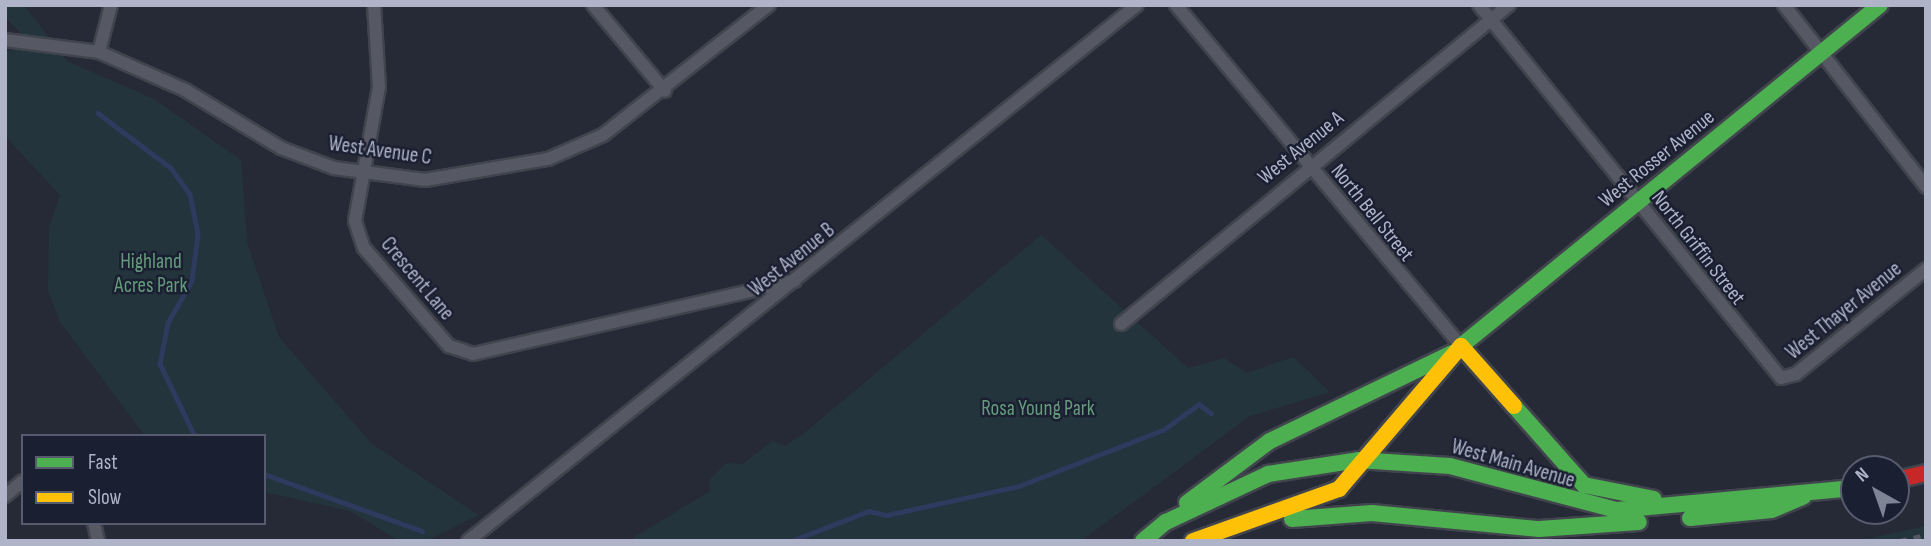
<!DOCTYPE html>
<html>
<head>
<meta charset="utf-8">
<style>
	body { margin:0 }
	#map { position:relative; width:1931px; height:546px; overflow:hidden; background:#262a36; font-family:"Sofia Sans Condensed",sans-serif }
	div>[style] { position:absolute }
	.green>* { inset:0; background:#23343c }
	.stream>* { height:4.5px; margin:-2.25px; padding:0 2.25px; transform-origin:2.25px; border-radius:2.25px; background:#303a5e }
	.roads { filter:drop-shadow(2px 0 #41444d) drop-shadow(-2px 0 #41444d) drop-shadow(0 2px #41444d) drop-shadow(0 -2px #41444d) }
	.street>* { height:12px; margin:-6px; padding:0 6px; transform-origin:6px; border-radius:6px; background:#565964 }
	.fast>* { height:16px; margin:-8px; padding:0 8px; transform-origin:8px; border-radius:8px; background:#4caf50 }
	.slow>* { height:16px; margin:-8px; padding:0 8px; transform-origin:8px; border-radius:8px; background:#ffc107 }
	.jam>* { height:16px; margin:-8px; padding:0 8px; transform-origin:8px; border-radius:8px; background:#c62828 }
	.rail>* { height:4.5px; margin-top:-2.25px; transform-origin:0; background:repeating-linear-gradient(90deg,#555862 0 7px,transparent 0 14px) }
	span { translate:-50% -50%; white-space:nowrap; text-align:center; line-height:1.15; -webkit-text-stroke:5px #1a1f31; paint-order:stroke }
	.street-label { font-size:21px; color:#afb4c8 }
	.park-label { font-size:21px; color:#659b7c }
	.frame { position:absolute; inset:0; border:7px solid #afb4c8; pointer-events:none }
	.legend { position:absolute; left:21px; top:434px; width:245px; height:91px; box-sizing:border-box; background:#1a1f31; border:2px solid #565b6d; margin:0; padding:9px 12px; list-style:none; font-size:21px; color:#afb4c8 }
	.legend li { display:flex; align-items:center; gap:14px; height:35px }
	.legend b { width:35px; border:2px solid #565b6d }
	.north { position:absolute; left:1840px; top:455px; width:70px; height:70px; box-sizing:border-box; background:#1a1f31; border:2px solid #565b6d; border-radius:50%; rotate:320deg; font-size:19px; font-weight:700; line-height:28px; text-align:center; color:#afb4c8 }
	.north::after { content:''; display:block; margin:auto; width:24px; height:32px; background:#7f8495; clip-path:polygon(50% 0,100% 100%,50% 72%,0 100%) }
</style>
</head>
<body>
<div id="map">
	<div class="green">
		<div style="clip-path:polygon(5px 5px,24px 5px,67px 61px,154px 99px,241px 160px,247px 242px,279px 337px,371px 443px,478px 515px,426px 541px,399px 541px,350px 511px,264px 492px,264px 436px,145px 436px,60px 322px,48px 291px,49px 227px,60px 195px,5px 136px,5px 51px,36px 48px,5px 17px)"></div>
		<div style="clip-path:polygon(1041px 235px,1188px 368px,1224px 358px,1247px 373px,1293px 357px,1330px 392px,1250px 416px,1081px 541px,628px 541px,710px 491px,708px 481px,727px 463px,743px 464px,772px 441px,784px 446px,803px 434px)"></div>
		<div style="clip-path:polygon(1926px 526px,1926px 541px,1856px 541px)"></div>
	</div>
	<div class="stream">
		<div style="left:98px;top:113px;width:91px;rotate:37deg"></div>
		<div style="left:171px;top:168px;width:32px;rotate:54deg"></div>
		<div style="left:190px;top:194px;width:41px;rotate:78.7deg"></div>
		<div style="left:198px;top:234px;width:47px;rotate:97.3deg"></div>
		<div style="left:192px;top:281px;width:48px;rotate:119.7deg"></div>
		<div style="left:168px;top:323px;width:42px;rotate:101deg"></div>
		<div style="left:160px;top:364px;width:80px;rotate:64.1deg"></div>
		<div style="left:264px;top:474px;width:168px;rotate:19.8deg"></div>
		<div style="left:791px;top:541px;width:84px;rotate:-21deg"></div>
		<div style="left:869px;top:511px;width:18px;rotate:13deg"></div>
		<div style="left:887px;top:515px;width:135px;rotate:-12.4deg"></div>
		<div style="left:1019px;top:486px;width:155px;rotate:-21.3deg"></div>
		<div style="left:1163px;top:430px;width:44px;rotate:-35.8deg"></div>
		<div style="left:1199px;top:404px;width:15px;rotate:37deg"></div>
	</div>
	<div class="roads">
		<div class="street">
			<div style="left:374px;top:5px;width:82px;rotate:86.5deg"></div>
			<div style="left:379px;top:87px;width:136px;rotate:100.2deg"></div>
			<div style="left:355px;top:221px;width:28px;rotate:72deg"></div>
			<div style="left:364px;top:248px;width:130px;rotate:49.1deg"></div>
			<div style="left:449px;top:346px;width:25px;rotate:18deg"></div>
			<div style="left:473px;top:354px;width:330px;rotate:-12.8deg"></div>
			<div style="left:593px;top:5px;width:112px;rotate:50.1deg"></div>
			<div style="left:1176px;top:5px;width:444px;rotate:50.1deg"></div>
			<div style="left:1479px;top:5px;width:480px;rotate:51deg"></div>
			<div style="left:1781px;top:378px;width:16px;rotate:-15deg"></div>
			<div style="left:1796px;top:374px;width:167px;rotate:-38.9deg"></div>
			<div style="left:1784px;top:5px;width:231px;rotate:52deg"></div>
			<div style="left:5px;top:40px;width:95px;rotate:7.3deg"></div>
			<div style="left:99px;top:52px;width:94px;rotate:23.8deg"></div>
			<div style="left:185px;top:90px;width:112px;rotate:31.1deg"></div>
			<div style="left:281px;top:148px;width:57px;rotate:20.7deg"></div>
			<div style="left:334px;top:168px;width:92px;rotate:7.5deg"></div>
			<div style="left:425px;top:180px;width:125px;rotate:-9.7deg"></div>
			<div style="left:548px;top:159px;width:60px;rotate:-23.6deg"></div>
			<div style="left:603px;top:135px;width:211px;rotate:-38.1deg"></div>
			<div style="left:99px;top:52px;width:49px;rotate:-75.7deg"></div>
			<div style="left:1121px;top:324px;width:502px;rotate:-39.43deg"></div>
			<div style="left:5px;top:496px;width:23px;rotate:-40deg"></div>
			<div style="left:94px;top:523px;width:18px;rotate:77deg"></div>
			<div style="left:468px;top:541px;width:857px;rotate:-38.7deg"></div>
		</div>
		<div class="fast">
			<div style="left:1461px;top:346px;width:540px;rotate:-39.14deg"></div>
			<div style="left:1514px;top:406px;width:106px;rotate:48.5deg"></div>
			<div style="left:1584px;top:485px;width:71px;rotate:11.3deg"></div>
			<div style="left:1187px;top:503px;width:104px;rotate:-36.8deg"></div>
			<div style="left:1270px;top:441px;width:202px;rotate:-25.8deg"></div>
			<div style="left:1690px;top:518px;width:82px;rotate:-5.6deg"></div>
			<div style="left:1772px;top:510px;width:34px;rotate:-23deg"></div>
			<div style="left:1292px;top:519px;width:80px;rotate:-4.3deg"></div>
			<div style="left:1372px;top:513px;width:168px;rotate:5.5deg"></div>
			<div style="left:1539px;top:529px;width:100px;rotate:-4deg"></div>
			<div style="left:1143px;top:541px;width:30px;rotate:-40deg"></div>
			<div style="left:1166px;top:522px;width:113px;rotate:-25.2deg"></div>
			<div style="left:1268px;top:474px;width:91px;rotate:-8.8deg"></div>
			<div style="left:1358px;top:460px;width:92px;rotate:3.7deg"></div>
			<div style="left:1450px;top:466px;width:173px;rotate:14.8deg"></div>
			<div style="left:1617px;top:510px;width:238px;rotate:-5.3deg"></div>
		</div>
		<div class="slow">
			<div style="left:1193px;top:541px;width:155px;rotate:-19.6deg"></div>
			<div style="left:1339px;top:489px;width:188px;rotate:-49.5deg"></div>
			<div style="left:1461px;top:346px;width:80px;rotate:48.5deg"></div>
		</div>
		<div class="jam">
			<div style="left:1896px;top:480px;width:31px;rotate:-13deg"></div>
		</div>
	</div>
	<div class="rail">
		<div style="left:1900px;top:541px;width:27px;rotate:-13deg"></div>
	</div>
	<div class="street-label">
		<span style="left:1301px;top:148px;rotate:-39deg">West Avenue A</span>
		<span style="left:380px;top:151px;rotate:8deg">West Avenue C</span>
		<span style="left:1657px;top:159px;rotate:-39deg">West Rosser Avenue</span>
		<span style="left:1372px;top:213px;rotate:51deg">North Bell Street</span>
		<span style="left:1698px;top:248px;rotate:52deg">North Griffin Street</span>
		<span style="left:792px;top:260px;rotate:-39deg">West Avenue B</span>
		<span style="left:417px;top:279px;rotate:50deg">Crescent Lane</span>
		<span style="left:1844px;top:311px;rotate:-39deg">West Thayer Avenue</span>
		<span style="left:1513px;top:464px;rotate:16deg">West Main Avenue</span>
	</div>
	<div class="park-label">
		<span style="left:151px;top:274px">Highland<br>Acres Park</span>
		<span style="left:1038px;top:409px">Rosa Young Park</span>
	</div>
	<div class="frame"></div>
	<ul class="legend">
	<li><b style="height:9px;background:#4caf50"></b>Fast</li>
	<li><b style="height:9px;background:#ffc107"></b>Slow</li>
	</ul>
	<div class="north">N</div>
</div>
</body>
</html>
